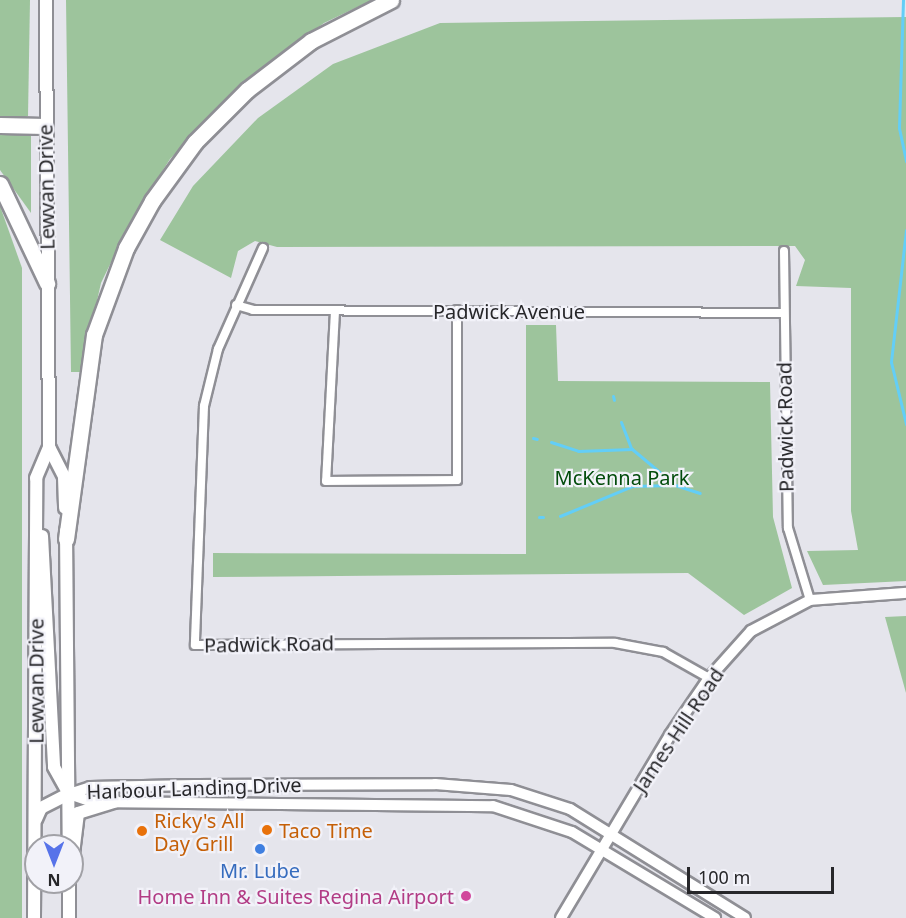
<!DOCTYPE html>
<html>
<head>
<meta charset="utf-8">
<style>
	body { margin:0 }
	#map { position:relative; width:906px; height:918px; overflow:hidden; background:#e5e5ec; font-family:"Noto Sans",sans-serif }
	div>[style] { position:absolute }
	.green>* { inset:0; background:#9dc49c }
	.stream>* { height:3px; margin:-1.5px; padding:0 1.5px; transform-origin:1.5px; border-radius:1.5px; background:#63cef7 }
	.roads { filter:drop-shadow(2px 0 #8f8f95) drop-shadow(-2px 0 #8f8f95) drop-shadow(0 2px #8f8f95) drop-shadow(0 -2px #8f8f95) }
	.minor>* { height:8px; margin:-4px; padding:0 4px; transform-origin:4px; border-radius:4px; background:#fff }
	.tertiary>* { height:10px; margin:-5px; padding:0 5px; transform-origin:5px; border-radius:5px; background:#fff }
	.secondary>* { height:12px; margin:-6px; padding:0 6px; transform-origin:6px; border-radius:6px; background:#fff }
	.motorway>* { height:15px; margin:-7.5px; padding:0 7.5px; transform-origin:7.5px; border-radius:7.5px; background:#fff }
	.dots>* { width:16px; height:16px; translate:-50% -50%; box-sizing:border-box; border:3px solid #f2f2f9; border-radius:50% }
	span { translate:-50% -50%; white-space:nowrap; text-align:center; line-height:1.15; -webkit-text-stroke:4.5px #f2f2f9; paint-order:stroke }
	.street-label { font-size:20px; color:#27272a }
	.park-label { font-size:20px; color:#034c0c }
	.food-label { font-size:20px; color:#c56008 }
	.left { translate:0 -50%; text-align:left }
	.shop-label { font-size:20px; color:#366cbe }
	.hotel-label { font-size:20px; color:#b23c85 }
	.right { translate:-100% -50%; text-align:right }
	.north { position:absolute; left:24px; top:834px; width:60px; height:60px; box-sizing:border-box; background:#f2f2f9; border:2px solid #a1a1a6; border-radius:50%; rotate:180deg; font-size:16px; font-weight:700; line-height:24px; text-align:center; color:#27272a }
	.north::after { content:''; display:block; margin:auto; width:21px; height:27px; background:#5773e9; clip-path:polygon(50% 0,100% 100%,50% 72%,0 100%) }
	.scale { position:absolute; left:687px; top:867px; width:147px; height:27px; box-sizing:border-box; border:3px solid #27272a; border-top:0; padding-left:8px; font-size:18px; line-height:21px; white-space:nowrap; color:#27272a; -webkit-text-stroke:4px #f2f2f9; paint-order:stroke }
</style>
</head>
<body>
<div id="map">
	<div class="green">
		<div style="clip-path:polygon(0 0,30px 0,28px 116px,18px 119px,0 118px)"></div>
		<div style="clip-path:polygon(66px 0,372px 0,324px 23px,256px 73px,170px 159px,133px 217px,101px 283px,81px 372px,71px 372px)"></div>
		<div style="clip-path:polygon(906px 17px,906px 581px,823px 585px,807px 551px,858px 550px,851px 511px,851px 288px,796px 286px,805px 260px,795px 246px,277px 247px,255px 241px,238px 251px,231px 278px,160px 240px,193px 186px,258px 118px,333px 64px,440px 23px)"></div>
		<div style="clip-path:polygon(0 134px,31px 135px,31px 213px,0 170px)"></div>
		<div style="clip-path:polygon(0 206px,22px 268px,22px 918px,0 918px)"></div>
		<div style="clip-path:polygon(526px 325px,556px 325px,558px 381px,770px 382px,773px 517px,792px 588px,744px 615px,688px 573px,213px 577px,213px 553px,526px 554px)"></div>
		<div style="clip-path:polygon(906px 616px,906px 693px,885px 617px)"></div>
	</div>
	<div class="stream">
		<div style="left:903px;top:0;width:128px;rotate:91.8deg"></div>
		<div style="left:899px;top:128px;width:34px;rotate:78deg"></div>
		<div style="left:906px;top:230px;width:133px;rotate:96.5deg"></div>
		<div style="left:891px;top:362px;width:64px;rotate:76.4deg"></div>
		<div style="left:613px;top:396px;width:4px;rotate:76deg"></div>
		<div style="left:621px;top:422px;width:28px;rotate:69deg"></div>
		<div style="left:533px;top:438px;width:4px;rotate:14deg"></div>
		<div style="left:551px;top:442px;width:28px;rotate:18deg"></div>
		<div style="left:578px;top:451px;width:54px;rotate:-2.1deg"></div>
		<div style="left:632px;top:449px;width:56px;rotate:39.9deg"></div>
		<div style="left:675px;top:485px;width:26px;rotate:18deg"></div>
		<div style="left:560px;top:516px;width:78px;rotate:-22.6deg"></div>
		<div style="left:632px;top:486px;width:41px;rotate:-1.4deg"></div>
		<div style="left:539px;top:517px;width:4px"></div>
	</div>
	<div class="roads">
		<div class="minor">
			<div style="left:263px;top:248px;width:111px;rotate:114deg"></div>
			<div style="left:218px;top:349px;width:59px;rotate:103.8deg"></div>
			<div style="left:204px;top:406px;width:239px;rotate:92.2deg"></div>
			<div style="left:195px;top:645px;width:420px;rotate:-0.3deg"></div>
			<div style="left:615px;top:643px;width:49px;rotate:10.6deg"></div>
			<div style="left:663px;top:652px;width:53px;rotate:29.5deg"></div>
			<div style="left:784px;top:251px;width:277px;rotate:89.2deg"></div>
			<div style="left:788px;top:528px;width:75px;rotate:73deg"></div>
			<div style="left:236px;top:305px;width:18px;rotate:16deg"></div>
			<div style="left:253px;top:310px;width:531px;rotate:0.32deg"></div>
			<div style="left:335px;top:311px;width:170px;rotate:93deg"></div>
			<div style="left:326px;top:481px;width:131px;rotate:-0.4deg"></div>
			<div style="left:457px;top:480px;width:170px;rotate:-90deg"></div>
		</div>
		<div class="tertiary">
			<div style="left:69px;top:794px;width:22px;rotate:-18deg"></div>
			<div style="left:90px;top:787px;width:105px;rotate:-1.1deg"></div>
			<div style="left:195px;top:785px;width:240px;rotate:-0.2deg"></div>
			<div style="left:435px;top:784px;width:76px;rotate:4.5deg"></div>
			<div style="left:511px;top:790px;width:62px;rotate:17.9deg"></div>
			<div style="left:570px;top:809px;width:206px;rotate:31.9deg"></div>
			<div style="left:69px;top:794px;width:24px;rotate:19deg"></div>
			<div style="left:92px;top:802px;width:401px;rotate:0.6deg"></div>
			<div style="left:493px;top:806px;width:83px;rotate:18.2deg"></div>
			<div style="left:572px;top:832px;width:167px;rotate:31deg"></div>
			<div style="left:561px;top:918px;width:213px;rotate:-59.2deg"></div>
			<div style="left:670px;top:735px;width:69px;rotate:-55.6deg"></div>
			<div style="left:709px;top:678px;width:63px;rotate:-48.2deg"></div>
			<div style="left:751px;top:631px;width:67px;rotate:-27.7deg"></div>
			<div style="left:810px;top:600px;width:96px;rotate:-4.2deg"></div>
		</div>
		<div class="secondary">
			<div style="left:49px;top:447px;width:34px;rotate:63deg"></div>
			<div style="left:64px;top:477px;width:31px;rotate:88deg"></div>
			<div style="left:66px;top:531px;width:315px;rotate:89.5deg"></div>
			<div style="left:42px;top:536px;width:231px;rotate:87deg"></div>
			<div style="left:54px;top:767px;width:31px;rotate:61deg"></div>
			<div style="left:36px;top:819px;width:12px;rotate:-66deg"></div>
			<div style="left:41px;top:808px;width:31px;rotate:-27deg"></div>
			<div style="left:72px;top:862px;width:49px;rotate:-83deg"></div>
			<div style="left:78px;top:813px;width:39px;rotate:-17deg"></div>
			<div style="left:34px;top:918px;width:440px;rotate:-89.7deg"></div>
			<div style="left:36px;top:478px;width:34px;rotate:-67deg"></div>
			<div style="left:49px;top:447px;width:447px;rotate:-90.4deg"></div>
			<div style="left:69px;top:918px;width:36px;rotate:-90deg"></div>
		</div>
		<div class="motorway">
			<div style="left:0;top:125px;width:45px;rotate:1.3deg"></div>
			<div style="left:0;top:184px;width:110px;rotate:64.6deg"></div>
			<div style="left:66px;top:539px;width:206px;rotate:-82.2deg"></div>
			<div style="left:94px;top:335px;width:93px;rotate:-69.8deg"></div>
			<div style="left:126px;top:248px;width:54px;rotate:-61deg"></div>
			<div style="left:152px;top:201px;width:73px;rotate:-53.9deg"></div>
			<div style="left:195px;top:142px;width:74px;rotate:-45deg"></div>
			<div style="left:247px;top:90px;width:81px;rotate:-37.4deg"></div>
			<div style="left:311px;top:41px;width:90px;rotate:-27.1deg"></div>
		</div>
	</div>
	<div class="dots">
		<div style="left:267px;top:830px;background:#e8710a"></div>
		<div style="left:142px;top:831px;background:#e8710a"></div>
		<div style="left:260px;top:849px;background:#3f7fe0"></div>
		<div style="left:466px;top:896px;background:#d1479c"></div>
	</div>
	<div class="street-label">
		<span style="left:46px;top:187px;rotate:-91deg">Lewvan Drive</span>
		<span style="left:509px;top:311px">Padwick Avenue</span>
		<span style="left:785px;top:427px;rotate:-91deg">Padwick Road</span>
		<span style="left:269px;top:644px;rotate:-1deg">Padwick Road</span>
		<span style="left:36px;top:681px;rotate:-90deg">Lewvan Drive</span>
		<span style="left:678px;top:730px;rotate:-56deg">James Hill Road</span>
		<span style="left:194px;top:788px;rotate:-2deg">Harbour Landing Drive</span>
	</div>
	<div class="park-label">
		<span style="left:622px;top:477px">McKenna Park</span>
	</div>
	<div class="food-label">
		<span class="left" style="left:154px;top:832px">Ricky's All<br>Day Grill</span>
		<span class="left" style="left:279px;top:830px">Taco Time</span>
	</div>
	<div class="shop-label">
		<span style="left:260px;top:870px">Mr. Lube</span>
	</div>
	<div class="hotel-label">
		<span class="right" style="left:454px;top:896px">Home Inn &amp; Suites Regina Airport</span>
	</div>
	<div class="north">N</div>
	<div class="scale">100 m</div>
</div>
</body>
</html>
